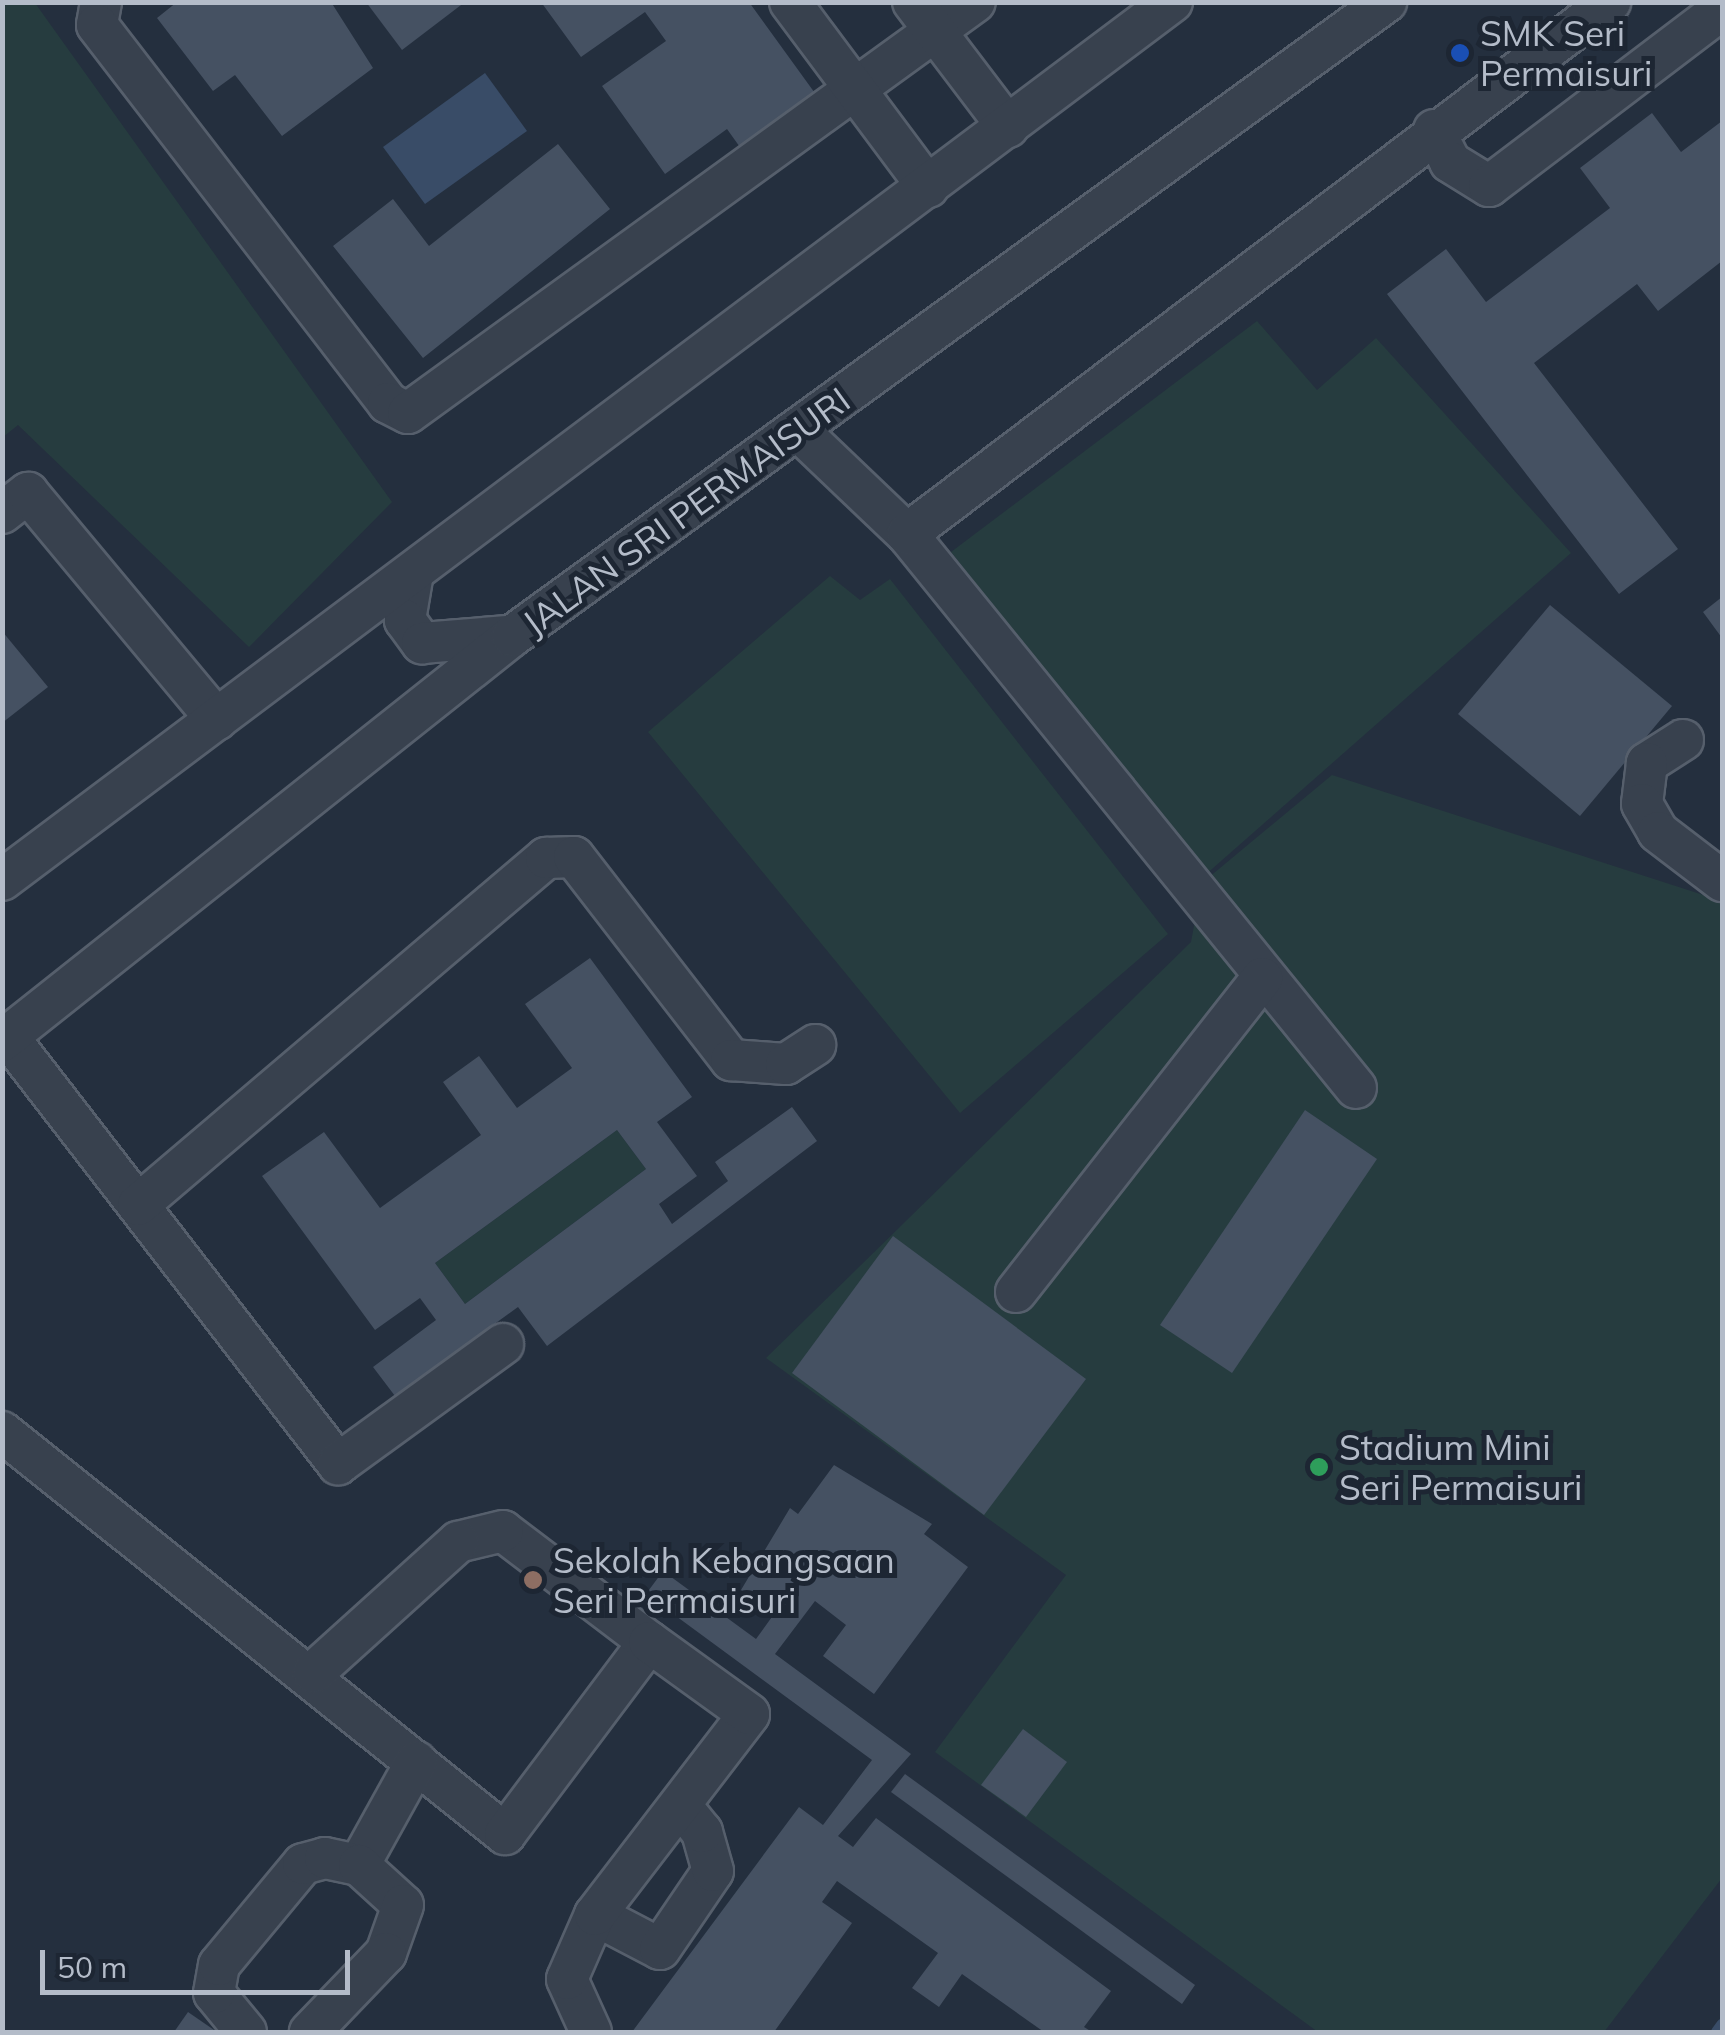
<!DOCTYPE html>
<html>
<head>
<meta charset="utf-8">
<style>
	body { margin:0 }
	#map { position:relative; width:1725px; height:2035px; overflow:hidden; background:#242f3e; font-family:Mulish,sans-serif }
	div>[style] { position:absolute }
	.green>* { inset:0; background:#263c3f }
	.water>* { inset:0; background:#394c67 }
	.stream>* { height:12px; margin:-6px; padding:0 6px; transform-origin:6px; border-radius:6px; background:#394c67 }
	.building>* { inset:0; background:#455162 }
	.roads { filter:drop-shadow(2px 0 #565f6c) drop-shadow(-2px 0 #565f6c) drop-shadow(0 2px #565f6c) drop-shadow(0 -2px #565f6c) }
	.minor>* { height:40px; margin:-20px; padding:0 20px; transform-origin:20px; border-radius:20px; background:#38414e }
	.dots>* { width:28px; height:28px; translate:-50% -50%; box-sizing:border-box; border:5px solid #1d2633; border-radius:50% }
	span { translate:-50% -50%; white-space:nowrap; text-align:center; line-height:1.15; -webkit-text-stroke:10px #1d2633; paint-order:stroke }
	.poi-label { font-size:35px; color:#b4bcc9 }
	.left { translate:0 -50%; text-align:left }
	.street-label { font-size:35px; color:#b4bcc9 }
	.frame { position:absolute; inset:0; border:5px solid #b4bcc9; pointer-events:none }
	.scale { position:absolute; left:40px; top:1950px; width:310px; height:45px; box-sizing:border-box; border:5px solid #b4bcc9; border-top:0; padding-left:12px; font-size:30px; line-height:35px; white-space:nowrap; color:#b4bcc9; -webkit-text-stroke:8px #1d2633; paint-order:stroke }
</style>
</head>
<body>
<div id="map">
	<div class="green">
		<div style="clip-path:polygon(3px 2px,35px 3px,392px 502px,249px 647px,18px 425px,3px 437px)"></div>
		<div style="clip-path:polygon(1257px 321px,1317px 390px,1376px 338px,1571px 553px,1204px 876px,951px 552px)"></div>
		<div style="clip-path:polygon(830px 576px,860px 600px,890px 579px,1168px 934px,960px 1113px,648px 732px)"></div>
		<div style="clip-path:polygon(1332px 775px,1722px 901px,1722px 1878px,1604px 2032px,1318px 2032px,935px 1752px,1066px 1575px,766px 1358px,1191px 942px,1202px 883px)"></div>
		<div style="clip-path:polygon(617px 1130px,646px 1169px,465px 1304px,435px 1263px)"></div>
	</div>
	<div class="water">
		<div style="clip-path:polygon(485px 73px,527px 131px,425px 204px,383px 147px)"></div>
	</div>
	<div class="stream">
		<div style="left:1717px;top:2032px;width:9px;rotate:-54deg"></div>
	</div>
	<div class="building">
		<div style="clip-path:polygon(177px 2px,331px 2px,373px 68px,282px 136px,235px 75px,213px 91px,157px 18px)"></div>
		<div style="clip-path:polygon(366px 2px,465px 2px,402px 50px)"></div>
		<div style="clip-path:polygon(541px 2px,749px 2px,817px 96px,742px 150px,727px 129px,665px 174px,602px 86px,666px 41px,645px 12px,581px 57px)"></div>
		<div style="clip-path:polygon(1652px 113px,1681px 152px,1722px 121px,1722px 261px,1658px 311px,1637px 284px,1534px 363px,1678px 549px,1619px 594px,1387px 294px,1446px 249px,1486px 302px,1610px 208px,1580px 168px)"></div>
		<div style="clip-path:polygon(558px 144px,610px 209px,423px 358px,333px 246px,393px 199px,429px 246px)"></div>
		<div style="clip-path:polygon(1722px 597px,1722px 638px,1703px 612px)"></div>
		<div style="clip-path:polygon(1550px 605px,1672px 706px,1580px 816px,1458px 714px)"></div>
		<div style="clip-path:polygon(2px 631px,48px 687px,2px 723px)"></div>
		<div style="clip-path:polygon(evenodd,590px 958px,692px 1097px,657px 1122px,697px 1176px,659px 1204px,672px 1224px,728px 1181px,715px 1162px,792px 1107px,817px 1141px,547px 1346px,518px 1307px,395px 1396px,373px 1367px,436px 1320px,420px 1298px,375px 1330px,262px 1176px,324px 1132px,380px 1208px,481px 1135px,443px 1082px,479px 1056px,517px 1108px,572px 1068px,525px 1004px,590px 958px,617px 1130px,646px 1169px,465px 1304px,435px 1263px,617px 1130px)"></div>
		<div style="clip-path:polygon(1305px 1110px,1377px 1159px,1232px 1373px,1160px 1325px)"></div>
		<div style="clip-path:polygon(893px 1236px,1086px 1379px,984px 1515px,792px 1373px)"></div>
		<div style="clip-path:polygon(834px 1465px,932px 1524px,924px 1534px,968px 1567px,874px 1694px,823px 1656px,846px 1625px,815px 1601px,775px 1654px,911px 1754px,838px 1836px,853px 1847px,876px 1818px,1111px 1991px,1084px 2027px,1092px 2032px,1044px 2032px,962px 1974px,939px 2007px,912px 1988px,938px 1953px,837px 1881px,822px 1902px,852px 1923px,774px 2032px,632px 2032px,799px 1807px,823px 1825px,872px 1760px,646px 1594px,663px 1571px,756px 1639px,774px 1614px,741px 1590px,790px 1508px,798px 1514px)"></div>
		<div style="clip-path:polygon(1023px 1729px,1067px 1762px,1026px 1817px,981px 1785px)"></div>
		<div style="clip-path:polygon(905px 1774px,1195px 1985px,1182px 2004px,891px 1792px)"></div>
		<div style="clip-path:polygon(188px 2012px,217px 2032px,174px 2032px)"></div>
	</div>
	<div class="roads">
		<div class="minor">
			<div style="left:101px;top:2px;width:23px;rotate:100deg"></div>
			<div style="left:97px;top:25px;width:477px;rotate:52.4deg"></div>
			<div style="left:388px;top:403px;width:22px;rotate:27deg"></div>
			<div style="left:408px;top:413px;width:700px;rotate:-35.94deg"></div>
			<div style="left:790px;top:2px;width:231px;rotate:53.3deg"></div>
			<div style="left:913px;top:2px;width:157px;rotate:52.8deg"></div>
			<div style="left:1434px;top:130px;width:36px;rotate:63deg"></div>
			<div style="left:1450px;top:162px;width:46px;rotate:31.6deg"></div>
			<div style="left:1489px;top:186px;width:293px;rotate:-37.2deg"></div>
			<div style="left:798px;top:430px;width:151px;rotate:43.7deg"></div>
			<div style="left:907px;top:534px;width:713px;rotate:50.98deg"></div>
			<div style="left:2px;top:513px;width:33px;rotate:-38deg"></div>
			<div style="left:28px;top:493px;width:295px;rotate:50.2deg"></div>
			<div style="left:907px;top:534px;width:882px;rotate:-37.12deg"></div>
			<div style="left:413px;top:573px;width:48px;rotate:99.7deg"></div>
			<div style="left:405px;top:620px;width:29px;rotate:54deg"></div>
			<div style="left:422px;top:643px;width:86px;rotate:-4.7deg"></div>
			<div style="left:1683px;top:740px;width:43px;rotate:147.4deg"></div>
			<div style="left:1647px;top:763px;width:41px;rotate:97deg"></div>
			<div style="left:1642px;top:804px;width:32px;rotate:60deg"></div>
			<div style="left:1658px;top:832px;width:81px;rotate:37.4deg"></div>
			<div style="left:2px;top:880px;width:1463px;rotate:-36.89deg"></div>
			<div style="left:8px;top:1037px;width:540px;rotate:52.3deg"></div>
			<div style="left:338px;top:1464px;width:204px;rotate:-36deg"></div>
			<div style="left:2px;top:1041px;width:651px;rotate:-38.45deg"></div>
			<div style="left:512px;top:636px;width:1080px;rotate:-35.96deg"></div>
			<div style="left:138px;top:1205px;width:536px;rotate:-40.38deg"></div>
			<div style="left:546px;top:858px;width:28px;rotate:-2deg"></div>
			<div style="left:574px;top:857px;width:257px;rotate:52.3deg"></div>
			<div style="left:731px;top:1060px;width:55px;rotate:4.2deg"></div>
			<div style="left:786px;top:1064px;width:35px;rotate:-33deg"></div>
			<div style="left:1016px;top:1292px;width:399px;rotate:-51.9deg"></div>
			<div style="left:2px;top:1432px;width:644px;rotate:38.63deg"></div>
			<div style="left:505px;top:1834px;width:240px;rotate:-53.1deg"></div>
			<div style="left:649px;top:1642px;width:183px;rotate:-142.8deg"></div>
			<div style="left:503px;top:1531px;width:46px;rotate:166.3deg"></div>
			<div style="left:458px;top:1542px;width:195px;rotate:137.9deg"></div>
			<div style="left:359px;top:1865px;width:118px;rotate:-61deg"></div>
			<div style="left:595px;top:1915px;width:73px;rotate:27.6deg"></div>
			<div style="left:660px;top:1949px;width:94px;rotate:-55.8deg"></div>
			<div style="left:713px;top:1871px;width:41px;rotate:-105.8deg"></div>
			<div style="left:702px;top:1832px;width:32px;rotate:-129deg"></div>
			<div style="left:246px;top:2032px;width:50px;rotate:-129.4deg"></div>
			<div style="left:214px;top:1993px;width:28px;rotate:-80deg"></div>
			<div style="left:219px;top:1965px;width:131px;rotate:-50.3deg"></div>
			<div style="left:303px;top:1864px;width:23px;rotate:-15deg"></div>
			<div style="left:325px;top:1858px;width:35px;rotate:12deg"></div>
			<div style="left:359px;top:1865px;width:59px;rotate:42.3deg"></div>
			<div style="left:403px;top:1905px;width:51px;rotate:109.5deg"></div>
			<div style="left:386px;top:1953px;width:110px;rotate:133.9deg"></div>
			<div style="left:591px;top:2032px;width:58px;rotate:-114.4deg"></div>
			<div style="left:567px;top:1979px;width:70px;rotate:-66.4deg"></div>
			<div style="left:595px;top:1915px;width:253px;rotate:-52.5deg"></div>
			<div style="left:749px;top:1714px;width:123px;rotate:-144.2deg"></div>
		</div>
	</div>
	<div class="dots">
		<div style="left:1460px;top:53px;background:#1a4fb4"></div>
		<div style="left:1319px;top:1467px;background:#2e9e5b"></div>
		<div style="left:533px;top:1580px;background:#8d6e63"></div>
	</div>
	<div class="poi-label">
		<span class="left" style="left:1480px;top:53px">SMK Seri<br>Permaisuri</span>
		<span class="left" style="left:1339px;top:1467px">Stadium Mini<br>Seri Permaisuri</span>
		<span class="left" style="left:553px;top:1580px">Sekolah Kebangsaan<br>Seri Permaisuri</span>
	</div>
	<div class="street-label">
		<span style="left:686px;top:511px;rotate:-36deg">JALAN SRI PERMAISURI</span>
	</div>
	<div class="frame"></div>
	<div class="scale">50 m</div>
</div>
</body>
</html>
